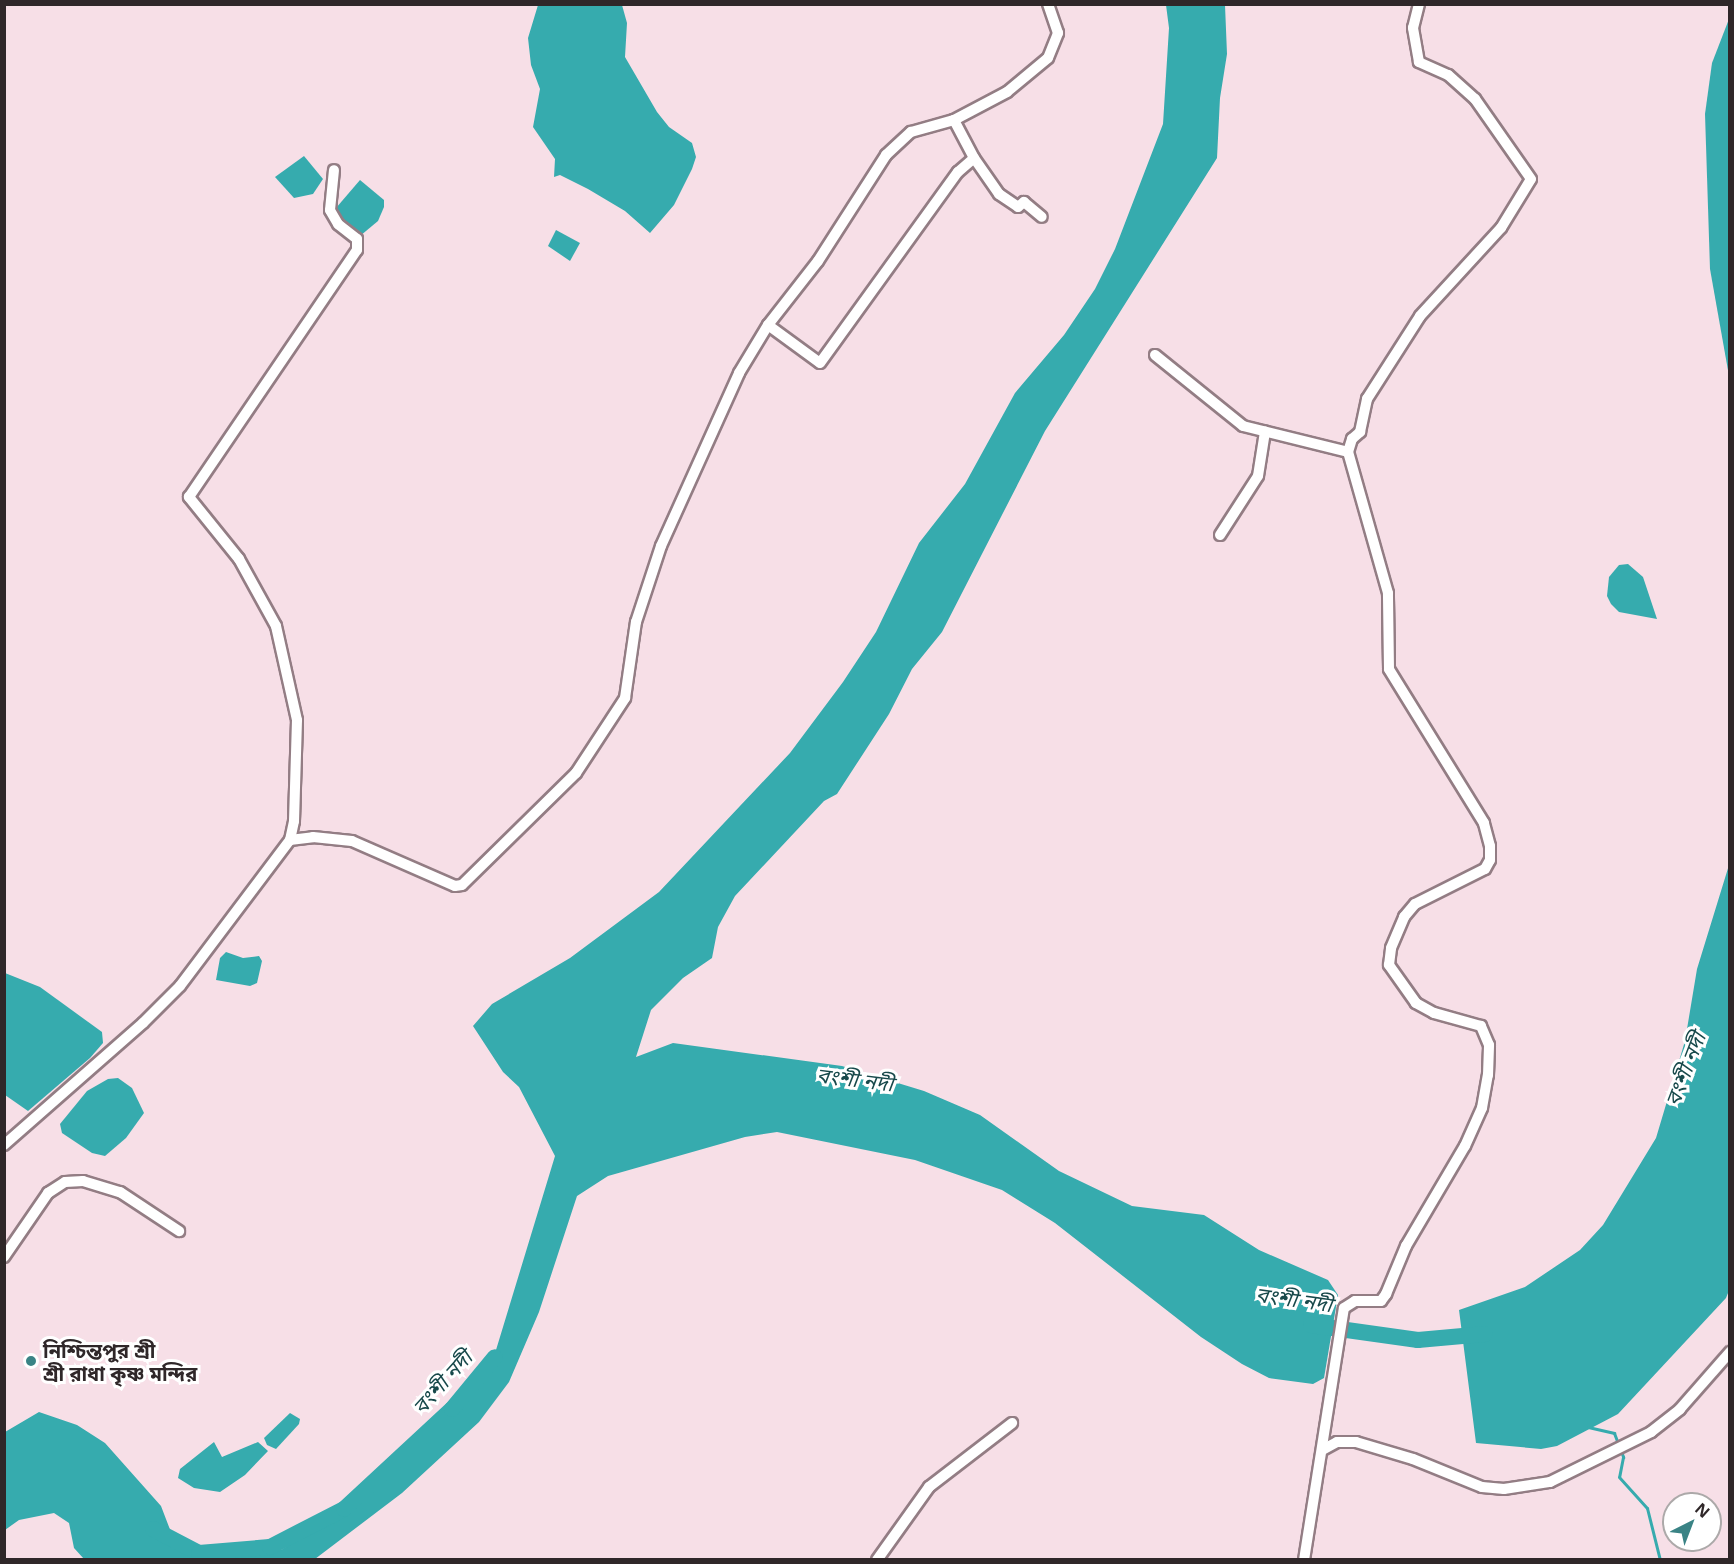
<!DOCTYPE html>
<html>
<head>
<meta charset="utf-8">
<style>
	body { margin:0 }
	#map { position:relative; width:1734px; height:1564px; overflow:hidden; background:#f7dfe7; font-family:"Open Sans","Noto Sans Bengali",sans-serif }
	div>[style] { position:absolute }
	.water>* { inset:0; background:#36abae }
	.stream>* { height:3px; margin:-1.5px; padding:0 1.5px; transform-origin:1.5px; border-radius:1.5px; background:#36abae }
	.river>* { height:16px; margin:-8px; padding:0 8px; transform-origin:8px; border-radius:8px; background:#36abae }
	.roads { filter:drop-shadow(2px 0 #937d84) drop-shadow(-2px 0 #937d84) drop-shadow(0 2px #937d84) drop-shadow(0 -2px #937d84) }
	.street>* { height:10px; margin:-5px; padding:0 5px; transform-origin:5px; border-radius:5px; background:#fff }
	.dots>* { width:16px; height:16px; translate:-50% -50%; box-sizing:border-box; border:3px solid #fff; border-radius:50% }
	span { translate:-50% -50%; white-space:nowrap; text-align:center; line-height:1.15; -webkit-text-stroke:6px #fff; paint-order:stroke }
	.poi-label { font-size:20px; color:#2f2729; font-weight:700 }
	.left { translate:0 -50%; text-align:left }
	.water-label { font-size:21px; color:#18494b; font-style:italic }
	.frame { position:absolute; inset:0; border:6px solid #2f2729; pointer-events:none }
	.north { position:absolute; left:1662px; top:1492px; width:60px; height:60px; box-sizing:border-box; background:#fff; border:2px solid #aca9a9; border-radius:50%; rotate:42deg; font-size:16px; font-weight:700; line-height:24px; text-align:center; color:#2f2729 }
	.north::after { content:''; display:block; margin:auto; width:21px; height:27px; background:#3a8385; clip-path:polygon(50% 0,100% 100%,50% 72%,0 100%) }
</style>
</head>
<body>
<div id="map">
	<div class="water">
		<div style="clip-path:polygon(538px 5px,622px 5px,627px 23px,625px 57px,657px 112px,669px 127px,692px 143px,696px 157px,692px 169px,674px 205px,650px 233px,625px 211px,588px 189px,560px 175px,554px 177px,555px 159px,533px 127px,540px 89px,531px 65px,528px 38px)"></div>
		<div style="clip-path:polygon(1166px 5px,1225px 5px,1227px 54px,1220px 98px,1217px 158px,1045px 431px,942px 632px,912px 669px,889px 714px,837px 794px,824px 801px,735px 896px,718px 927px,712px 958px,683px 978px,651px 1010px,636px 1057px,673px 1043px,842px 1066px,924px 1091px,980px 1115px,1059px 1171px,1132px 1206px,1204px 1215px,1259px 1250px,1328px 1280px,1338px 1295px,1324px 1378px,1313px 1384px,1269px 1378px,1242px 1364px,1201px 1337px,1055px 1223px,1002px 1190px,915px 1160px,777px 1132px,745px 1137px,608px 1176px,577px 1196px,539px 1312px,509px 1382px,479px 1422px,402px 1493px,315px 1559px,84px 1559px,74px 1548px,69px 1523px,54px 1513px,19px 1520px,5px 1530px,5px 1432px,39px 1412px,77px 1425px,105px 1443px,161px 1506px,174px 1540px,220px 1553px,281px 1550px,352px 1506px,466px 1397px,496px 1350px,555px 1156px,519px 1087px,503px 1072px,473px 1026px,492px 1004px,570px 958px,659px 892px,790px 753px,843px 682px,876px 632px,919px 543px,965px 484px,1015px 393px,1064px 335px,1095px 289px,1115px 249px,1163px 124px,1169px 28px)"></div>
		<div style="clip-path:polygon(1729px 19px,1729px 376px,1710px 269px,1705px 114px,1712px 63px)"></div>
		<div style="clip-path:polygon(304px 156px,323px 179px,313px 194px,294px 198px,275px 177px)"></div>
		<div style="clip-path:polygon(360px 180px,384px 200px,384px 207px,378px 221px,360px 236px,337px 214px,336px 208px)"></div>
		<div style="clip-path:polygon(556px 230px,580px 243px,570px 261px,548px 246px)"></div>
		<div style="clip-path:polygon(1628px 564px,1643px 577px,1657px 619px,1619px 612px,1611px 604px,1607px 596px,1609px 577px,1619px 565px)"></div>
		<div style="clip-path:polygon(1729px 865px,1730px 1288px,1726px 1298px,1618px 1414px,1557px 1446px,1541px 1449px,1476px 1443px,1459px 1310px,1525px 1287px,1580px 1250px,1603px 1225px,1628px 1184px,1656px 1138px,1685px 1041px,1697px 969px)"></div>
		<div style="clip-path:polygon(226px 952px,243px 958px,259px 956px,262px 961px,257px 983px,250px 986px,216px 980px,220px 958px)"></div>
		<div style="clip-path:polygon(5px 973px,40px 987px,102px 1032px,103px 1043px,90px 1058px,28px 1111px,5px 1095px)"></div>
		<div style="clip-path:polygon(118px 1078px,132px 1088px,144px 1113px,126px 1138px,105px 1156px,92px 1153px,62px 1133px,60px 1124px,87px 1091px,108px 1079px)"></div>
		<div style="clip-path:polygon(290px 1413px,300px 1419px,299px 1424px,276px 1449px,267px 1445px,264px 1438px)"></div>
		<div style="clip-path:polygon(214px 1442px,222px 1457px,258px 1442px,268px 1451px,245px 1475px,220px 1492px,194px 1488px,178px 1478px,180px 1469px)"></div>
	</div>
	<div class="stream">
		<div style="left:1588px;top:1427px;width:27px;rotate:13deg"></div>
		<div style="left:1614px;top:1433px;width:26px;rotate:69deg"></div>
		<div style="left:1623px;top:1457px;width:20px;rotate:101deg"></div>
		<div style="left:1619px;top:1477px;width:42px;rotate:47.9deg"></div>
		<div style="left:1647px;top:1508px;width:54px;rotate:76deg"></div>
	</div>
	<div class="river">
		<div style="left:1311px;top:1325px;width:108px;rotate:8deg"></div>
		<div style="left:1418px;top:1340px;width:67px;rotate:-5.1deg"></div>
		<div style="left:153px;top:1529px;width:52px;rotate:27.6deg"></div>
		<div style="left:199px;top:1553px;width:71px;rotate:-4.8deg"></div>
		<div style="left:270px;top:1547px;width:83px;rotate:-27.2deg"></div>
		<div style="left:344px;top:1509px;width:147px;rotate:-42.8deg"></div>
		<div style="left:452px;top:1409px;width:67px;rotate:-50.4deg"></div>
	</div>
	<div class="roads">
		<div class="street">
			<div style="left:974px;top:158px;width:43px;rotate:-117.8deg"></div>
			<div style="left:954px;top:120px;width:60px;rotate:-27.8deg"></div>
			<div style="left:1007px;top:92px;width:53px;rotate:-39.7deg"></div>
			<div style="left:1048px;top:58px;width:27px;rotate:-68deg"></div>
			<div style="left:1058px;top:33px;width:31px;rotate:-109deg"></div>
			<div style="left:768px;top:325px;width:81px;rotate:-52deg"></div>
			<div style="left:818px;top:261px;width:126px;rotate:-57.3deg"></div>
			<div style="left:886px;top:155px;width:34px;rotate:-43deg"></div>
			<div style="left:911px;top:132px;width:45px;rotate:-15.6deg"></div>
			<div style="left:1155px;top:355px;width:113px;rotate:38.9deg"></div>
			<div style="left:1243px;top:426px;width:108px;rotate:13.9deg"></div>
			<div style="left:1220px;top:535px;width:70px;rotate:-57.2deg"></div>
			<div style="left:1258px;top:476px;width:45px;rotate:-81deg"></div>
			<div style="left:290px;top:840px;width:19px;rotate:-78deg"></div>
			<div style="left:294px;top:821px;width:101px;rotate:-88.3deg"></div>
			<div style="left:297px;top:720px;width:96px;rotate:-102.6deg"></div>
			<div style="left:276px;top:626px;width:77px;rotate:-118.9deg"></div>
			<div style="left:239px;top:559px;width:80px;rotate:-128.9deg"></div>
			<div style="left:189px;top:497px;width:299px;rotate:-55.8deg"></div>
			<div style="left:357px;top:250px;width:11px;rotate:-90deg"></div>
			<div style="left:357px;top:239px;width:24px;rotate:-142deg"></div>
			<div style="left:338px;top:224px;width:16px;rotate:-120deg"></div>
			<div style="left:330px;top:210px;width:40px;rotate:-84.3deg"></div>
			<div style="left:4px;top:1145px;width:185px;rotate:-41.3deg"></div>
			<div style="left:143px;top:1023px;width:52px;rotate:-45deg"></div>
			<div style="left:180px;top:986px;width:183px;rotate:-53deg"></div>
			<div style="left:290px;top:840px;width:23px;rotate:-7deg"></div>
			<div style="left:313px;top:837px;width:39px;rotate:6deg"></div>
			<div style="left:352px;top:841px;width:112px;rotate:23.6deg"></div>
			<div style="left:455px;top:886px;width:7px;rotate:-8deg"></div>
			<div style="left:462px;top:885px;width:160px;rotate:-44.5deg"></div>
			<div style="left:576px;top:773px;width:90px;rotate:-56.8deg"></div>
			<div style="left:625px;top:698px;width:77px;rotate:-81.8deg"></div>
			<div style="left:636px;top:622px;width:80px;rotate:-71.8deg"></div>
			<div style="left:661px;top:546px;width:190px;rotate:-65.7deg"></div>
			<div style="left:739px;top:373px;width:56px;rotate:-58.9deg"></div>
			<div style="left:768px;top:325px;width:64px;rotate:36.2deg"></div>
			<div style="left:820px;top:363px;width:236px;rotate:-54.2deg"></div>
			<div style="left:958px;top:172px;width:21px;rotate:-41deg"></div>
			<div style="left:974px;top:158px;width:44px;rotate:55.2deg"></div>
			<div style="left:999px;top:194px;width:23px;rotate:34deg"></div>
			<div style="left:1018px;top:207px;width:8px;rotate:-40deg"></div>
			<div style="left:1024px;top:202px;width:23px;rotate:40deg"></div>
			<div style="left:4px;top:1257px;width:78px;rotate:-55.5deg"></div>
			<div style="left:48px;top:1193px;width:20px;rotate:-33deg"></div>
			<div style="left:65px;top:1182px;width:18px;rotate:-3deg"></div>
			<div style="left:83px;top:1181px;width:39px;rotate:17deg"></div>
			<div style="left:120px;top:1192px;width:71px;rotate:33.5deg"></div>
			<div style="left:1324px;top:1449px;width:15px;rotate:-28deg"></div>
			<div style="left:1337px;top:1442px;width:19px"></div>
			<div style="left:1356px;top:1442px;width:59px;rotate:16.6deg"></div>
			<div style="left:1413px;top:1459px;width:74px;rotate:22.1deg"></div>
			<div style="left:1482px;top:1487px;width:22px;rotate:5deg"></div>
			<div style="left:1504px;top:1489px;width:47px;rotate:-8.7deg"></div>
			<div style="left:1550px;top:1482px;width:113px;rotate:-26.3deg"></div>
			<div style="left:1651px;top:1432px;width:37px;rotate:-38deg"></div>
			<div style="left:1680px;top:1409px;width:76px;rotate:-48.7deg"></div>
			<div style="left:877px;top:1560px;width:90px;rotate:-54.5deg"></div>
			<div style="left:929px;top:1487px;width:105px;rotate:-37.6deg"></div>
			<div style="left:1304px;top:1560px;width:255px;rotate:-81deg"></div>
			<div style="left:1344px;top:1308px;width:13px;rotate:-32deg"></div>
			<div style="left:1355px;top:1301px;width:26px"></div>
			<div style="left:1381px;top:1301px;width:9px;rotate:-54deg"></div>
			<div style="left:1386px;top:1294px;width:52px;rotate:-67.4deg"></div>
			<div style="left:1406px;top:1246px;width:116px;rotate:-59.5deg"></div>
			<div style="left:1465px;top:1146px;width:42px;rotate:-65.9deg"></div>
			<div style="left:1482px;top:1108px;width:34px;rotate:-80deg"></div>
			<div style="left:1488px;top:1075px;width:30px;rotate:-88deg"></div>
			<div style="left:1489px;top:1045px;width:21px;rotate:-113deg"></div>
			<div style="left:1481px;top:1026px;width:49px;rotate:-164.5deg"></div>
			<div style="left:1434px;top:1013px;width:21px;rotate:-151deg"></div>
			<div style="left:1416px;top:1003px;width:47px;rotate:-125.4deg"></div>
			<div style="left:1389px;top:965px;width:17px;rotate:-83deg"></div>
			<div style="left:1391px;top:948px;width:34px;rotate:-67deg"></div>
			<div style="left:1404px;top:917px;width:17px;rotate:-50deg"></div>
			<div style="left:1415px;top:904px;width:78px;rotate:-26.6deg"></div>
			<div style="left:1485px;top:869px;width:10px;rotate:-61deg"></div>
			<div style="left:1490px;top:860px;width:14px;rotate:-90deg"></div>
			<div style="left:1490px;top:846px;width:24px;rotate:-105deg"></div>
			<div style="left:1484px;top:823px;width:181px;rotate:-121.7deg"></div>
			<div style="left:1389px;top:669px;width:76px;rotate:-90.8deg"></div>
			<div style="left:1388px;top:593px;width:147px;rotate:-105.8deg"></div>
			<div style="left:1348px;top:452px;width:14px;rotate:-73deg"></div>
			<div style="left:1352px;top:439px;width:11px;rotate:-41deg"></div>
			<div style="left:1360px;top:432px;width:34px;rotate:-78deg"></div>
			<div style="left:1367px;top:399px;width:98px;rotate:-57.4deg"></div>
			<div style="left:1420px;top:316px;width:120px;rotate:-47.4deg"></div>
			<div style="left:1501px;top:228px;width:57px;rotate:-58.5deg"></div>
			<div style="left:1531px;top:179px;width:98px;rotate:-125deg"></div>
			<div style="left:1475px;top:99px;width:36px;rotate:-138deg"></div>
			<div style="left:1448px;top:75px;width:32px;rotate:-156deg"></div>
			<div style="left:1419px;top:62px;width:35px;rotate:-100deg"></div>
			<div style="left:1413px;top:28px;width:25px;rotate:-76deg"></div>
		</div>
	</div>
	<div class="dots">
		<div style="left:31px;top:1361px;background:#3a8385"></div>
	</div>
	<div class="poi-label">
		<span class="left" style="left:43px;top:1362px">নিশ্চিন্তপুর শ্রী<br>শ্রী রাধা কৃষ্ণ মন্দির</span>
	</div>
	<div class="water-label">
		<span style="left:1685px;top:1069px;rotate:-69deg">বংশী নদী</span>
		<span style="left:855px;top:1079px;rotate:7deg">বংশী নদী</span>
		<span style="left:1294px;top:1299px;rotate:8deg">বংশী নদী</span>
		<span style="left:442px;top:1382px;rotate:-48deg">বংশী নদী</span>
	</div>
	<div class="frame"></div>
	<div class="north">N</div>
</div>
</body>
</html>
